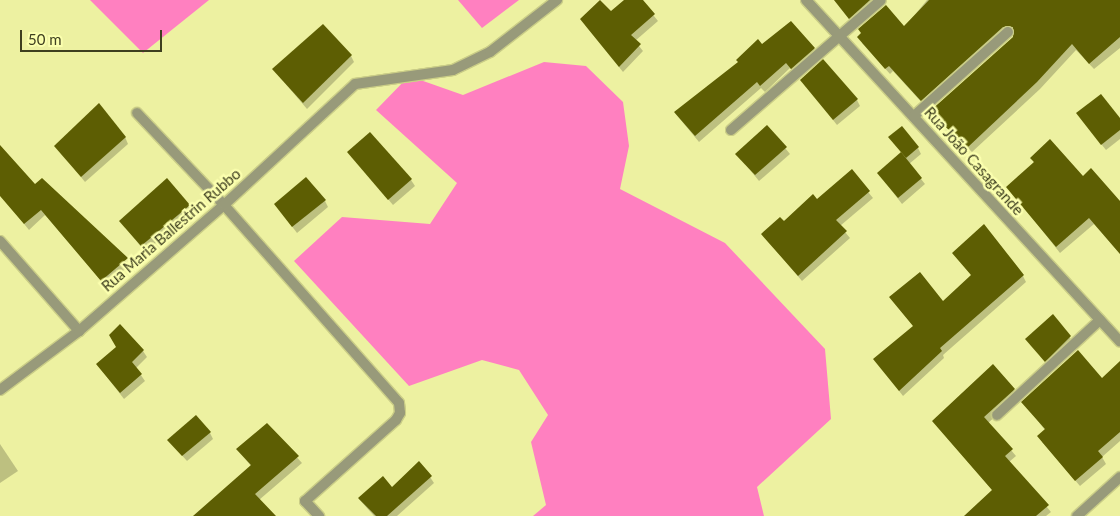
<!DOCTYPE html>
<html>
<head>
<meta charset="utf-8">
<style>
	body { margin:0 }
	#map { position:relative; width:1120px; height:516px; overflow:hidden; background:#edf1a1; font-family:Lato,sans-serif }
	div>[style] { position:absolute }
	.forest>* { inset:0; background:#ff80c0 }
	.shadow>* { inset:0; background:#0003 }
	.building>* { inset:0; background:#5d5e03 }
	.roads { filter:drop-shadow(1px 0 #cacd87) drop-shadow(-1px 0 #cacd87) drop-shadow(0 1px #cacd87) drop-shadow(0 -1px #cacd87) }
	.minor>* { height:10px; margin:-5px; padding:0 5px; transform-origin:5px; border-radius:5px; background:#989a7a }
	.tertiary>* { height:10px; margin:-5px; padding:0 5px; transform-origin:5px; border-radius:5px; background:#989a7a }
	span { translate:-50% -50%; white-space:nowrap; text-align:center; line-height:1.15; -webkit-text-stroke:5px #fbffae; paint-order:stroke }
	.street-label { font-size:15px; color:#3e3f1f }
	.scale { position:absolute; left:20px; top:30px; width:142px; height:22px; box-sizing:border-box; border:2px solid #3e3f1f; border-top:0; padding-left:6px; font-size:15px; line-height:18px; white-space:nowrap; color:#3e3f1f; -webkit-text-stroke:4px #fbffae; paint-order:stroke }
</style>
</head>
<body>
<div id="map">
	<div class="forest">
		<div style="clip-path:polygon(90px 0,209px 0,143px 53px)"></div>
		<div style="clip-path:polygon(458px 0,519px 0,482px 28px)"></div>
		<div style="clip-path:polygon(544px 62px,586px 66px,623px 102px,629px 146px,620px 189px,725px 243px,825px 349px,831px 419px,757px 487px,764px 516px,533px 516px,546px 505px,531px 442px,548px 415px,519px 370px,482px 360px,409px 386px,294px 261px,342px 217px,430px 224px,457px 183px,376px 110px,409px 76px,463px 95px)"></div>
	</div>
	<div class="shadow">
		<div style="clip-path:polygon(626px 0,641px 0,658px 21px,635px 41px,643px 51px,623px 72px,585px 25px,611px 13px)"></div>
		<div style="clip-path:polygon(834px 0,882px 0,853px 24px)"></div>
		<div style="clip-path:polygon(927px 0,1120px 0,1120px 48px,1094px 69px,1076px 50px,1040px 89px,972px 152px,930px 112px,1014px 38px,1014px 33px,1007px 33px,925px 106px,893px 71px,890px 74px,862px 43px,862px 34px,904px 28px)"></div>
		<div style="clip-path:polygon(762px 46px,814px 49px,817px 55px,795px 74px,790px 68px,765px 92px,761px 88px,699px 142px,675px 113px)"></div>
		<div style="clip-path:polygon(351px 56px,354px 62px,307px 109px,273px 69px)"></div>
		<div style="clip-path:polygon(801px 80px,857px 100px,860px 106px,837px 125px)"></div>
		<div style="clip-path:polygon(1081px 119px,1120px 120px,1120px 139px,1106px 150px)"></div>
		<div style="clip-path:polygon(767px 126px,790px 154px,759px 181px,737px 154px)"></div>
		<div style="clip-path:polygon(125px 137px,128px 144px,85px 182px,56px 146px)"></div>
		<div style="clip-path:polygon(890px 137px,918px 148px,921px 154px,909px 164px,925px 184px,902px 204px,878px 173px,902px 153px)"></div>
		<div style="clip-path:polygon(0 147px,35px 186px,130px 265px,106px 286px,45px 215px,29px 230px,0 194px)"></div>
		<div style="clip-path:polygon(348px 152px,411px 180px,415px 186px,393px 205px)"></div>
		<div style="clip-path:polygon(1032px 158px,1083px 178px,1120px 202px,1120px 254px,1094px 224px,1060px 253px,1008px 187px,1034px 163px)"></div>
		<div style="clip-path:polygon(851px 171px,873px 198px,840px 226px,850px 238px,802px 281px,762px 234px,817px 201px)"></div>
		<div style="clip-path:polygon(167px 180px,193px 212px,145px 252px,121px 221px)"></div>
		<div style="clip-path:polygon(325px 201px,328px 207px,297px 233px,275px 204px)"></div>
		<div style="clip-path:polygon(954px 253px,1023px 276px,1026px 282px,943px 355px,944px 358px,903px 396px,875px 360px,914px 327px,891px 298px,943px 302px,972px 276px)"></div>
		<div style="clip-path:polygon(1052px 315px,1074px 343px,1049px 367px,1027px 339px)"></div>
		<div style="clip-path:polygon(143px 351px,147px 357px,136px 368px,145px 381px,124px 399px,97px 364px)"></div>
		<div style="clip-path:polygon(1120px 366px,1120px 441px,1102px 457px,1106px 464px,1080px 486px,1042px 442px,1045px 430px,1023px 402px,1102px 380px)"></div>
		<div style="clip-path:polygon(1014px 390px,1018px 396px,988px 423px,1016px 456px,1009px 462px,1051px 512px,1046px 516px,966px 516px,993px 491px,933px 421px)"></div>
		<div style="clip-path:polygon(267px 424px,302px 463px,259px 500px,274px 516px,202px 516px,251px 466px,238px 450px)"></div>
		<div style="clip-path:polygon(210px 433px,213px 439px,187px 461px,169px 441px)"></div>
		<div style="clip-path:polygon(0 444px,18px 471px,0 483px)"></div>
		<div style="clip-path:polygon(430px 477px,434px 483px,397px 516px,374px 516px,359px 499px)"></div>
	</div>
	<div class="building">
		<div style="clip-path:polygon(600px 0,611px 11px,624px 0,643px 0,655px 14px,631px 35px,641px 44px,619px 67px,580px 19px)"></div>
		<div style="clip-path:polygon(834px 0,870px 0,849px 19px)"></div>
		<div style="clip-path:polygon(929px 0,1120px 0,1120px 37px,1089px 64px,1072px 44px,1037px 82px,968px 147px,929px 112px,1013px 37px,1013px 27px,1003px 27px,921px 101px,889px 66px,885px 69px,857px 37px,861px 33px,858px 29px,886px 5px,904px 26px)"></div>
		<div style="clip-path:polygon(791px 21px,815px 48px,791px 69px,786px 63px,760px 86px,757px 82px,695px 136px,674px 112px,738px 62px,736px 60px,758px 39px,762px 44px)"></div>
		<div style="clip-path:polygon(323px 24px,352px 55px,303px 103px,272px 69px)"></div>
		<div style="clip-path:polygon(823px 59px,858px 99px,833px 120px,800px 80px)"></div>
		<div style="clip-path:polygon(1101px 94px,1120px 118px,1120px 130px,1101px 145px,1076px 113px)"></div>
		<div style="clip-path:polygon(99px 103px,126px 137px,81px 177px,54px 146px)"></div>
		<div style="clip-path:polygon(767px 125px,787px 147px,755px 175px,735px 154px)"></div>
		<div style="clip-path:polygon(902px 126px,919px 147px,906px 158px,888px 137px)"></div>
		<div style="clip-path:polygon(370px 132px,412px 179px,388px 200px,347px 152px)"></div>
		<div style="clip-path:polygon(1050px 139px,1083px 176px,1091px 168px,1120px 201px,1120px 254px,1089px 218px,1056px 247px,1006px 187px,1034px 162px,1030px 158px)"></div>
		<div style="clip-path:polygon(0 145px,35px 184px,42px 178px,128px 258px,101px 281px,41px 210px,24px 224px,0 196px)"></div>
		<div style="clip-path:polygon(901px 152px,922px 178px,898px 198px,877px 173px)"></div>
		<div style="clip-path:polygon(852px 169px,870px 191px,836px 220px,847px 231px,798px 276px,761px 234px,780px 217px,784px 221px,813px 194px,817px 199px)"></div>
		<div style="clip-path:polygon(306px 177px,326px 200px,292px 227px,274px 204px)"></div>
		<div style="clip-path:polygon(167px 178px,190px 205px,141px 246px,119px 221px)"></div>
		<div style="clip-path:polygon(984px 224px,1024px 275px,940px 348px,942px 351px,899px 391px,873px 359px,913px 326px,889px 297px,920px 272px,943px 301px,971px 275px,952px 253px)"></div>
		<div style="clip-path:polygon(1053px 314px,1071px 336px,1045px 362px,1025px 339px)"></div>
		<div style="clip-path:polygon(120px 324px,144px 350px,132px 362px,142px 374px,120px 393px,96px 364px,116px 347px,109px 335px)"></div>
		<div style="clip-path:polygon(1078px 350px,1102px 378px,1120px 361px,1120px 432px,1098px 451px,1103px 457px,1075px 481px,1037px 436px,1045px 429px,1021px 402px)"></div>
		<div style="clip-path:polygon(993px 364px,1015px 389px,984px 417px,1013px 449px,1005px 456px,1049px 505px,1036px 516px,964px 516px,992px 490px,932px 421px)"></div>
		<div style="clip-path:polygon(196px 415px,211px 432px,182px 456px,167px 440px)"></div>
		<div style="clip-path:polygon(267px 423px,299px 456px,255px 494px,276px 516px,193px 516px,251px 465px,236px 449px)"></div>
		<div style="clip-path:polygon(419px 461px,432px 476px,387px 516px,376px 516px,358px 498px,383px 476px,392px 487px)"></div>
	</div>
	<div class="roads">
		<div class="minor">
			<div style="left:806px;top:0;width:464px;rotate:47.4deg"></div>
			<div style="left:137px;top:113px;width:127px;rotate:46.6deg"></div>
			<div style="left:224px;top:205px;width:264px;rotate:48.5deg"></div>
			<div style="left:399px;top:403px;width:10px;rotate:84deg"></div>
			<div style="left:400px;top:413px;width:8px;rotate:120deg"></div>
			<div style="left:396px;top:420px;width:122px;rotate:138.3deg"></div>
			<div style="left:914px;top:116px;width:126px;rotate:-41.8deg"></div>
			<div style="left:731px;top:130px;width:198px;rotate:-40.9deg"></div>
			<div style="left:0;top:241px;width:120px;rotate:48.7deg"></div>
			<div style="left:0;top:390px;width:99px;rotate:-36.8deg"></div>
			<div style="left:79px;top:331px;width:192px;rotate:-41deg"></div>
			<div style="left:224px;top:205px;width:178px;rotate:-42.7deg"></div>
			<div style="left:355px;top:84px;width:99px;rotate:-8.1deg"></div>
			<div style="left:453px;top:70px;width:41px;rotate:-25.9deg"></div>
			<div style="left:490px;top:52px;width:85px;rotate:-37.8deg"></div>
			<div style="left:997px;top:415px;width:140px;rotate:-42.7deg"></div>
			<div style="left:1077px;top:516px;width:58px;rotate:-42.2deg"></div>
		</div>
		<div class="tertiary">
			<div style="left:305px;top:501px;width:21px;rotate:47deg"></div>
		</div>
	</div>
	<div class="street-label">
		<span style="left:974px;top:161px;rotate:48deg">Rua João Casagrande</span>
		<span style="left:171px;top:230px;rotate:-41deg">Rua Maria Ballestrin Rubbo</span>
	</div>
	<div class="scale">50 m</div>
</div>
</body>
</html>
